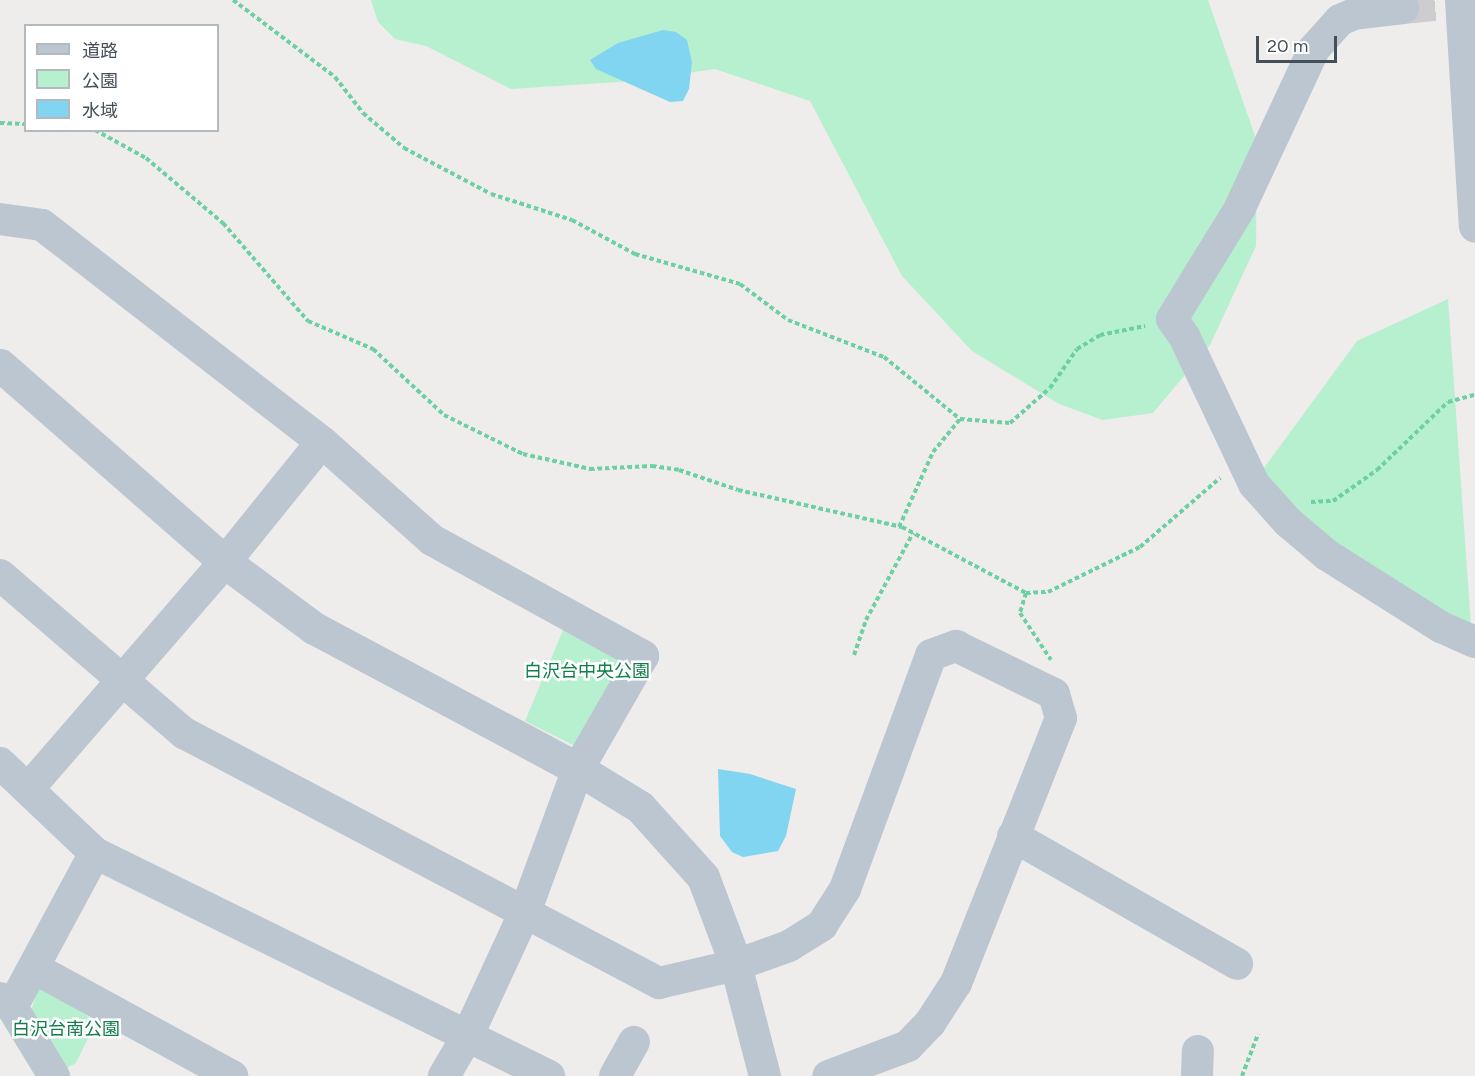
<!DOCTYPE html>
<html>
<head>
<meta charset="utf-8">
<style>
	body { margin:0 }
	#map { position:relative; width:1475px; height:1076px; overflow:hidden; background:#efecec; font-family:Figtree,"Noto Sans JP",sans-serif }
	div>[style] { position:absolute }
	.green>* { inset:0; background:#b6f0cf }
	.water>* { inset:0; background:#81d5f0 }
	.minor-tunnel>* { height:32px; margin-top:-16px; transform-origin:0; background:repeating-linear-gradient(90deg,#cdcdcf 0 32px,transparent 0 48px) }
	.path>* { height:4px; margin-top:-2px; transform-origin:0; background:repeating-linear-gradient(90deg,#6dd0a3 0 4.5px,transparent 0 7.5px) }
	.minor>* { height:32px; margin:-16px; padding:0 16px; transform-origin:16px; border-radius:16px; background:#bcc6d0 }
	.tertiary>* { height:33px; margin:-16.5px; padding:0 16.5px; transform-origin:16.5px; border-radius:16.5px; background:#bcc6d0 }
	span { translate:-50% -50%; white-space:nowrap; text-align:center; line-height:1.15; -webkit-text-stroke:5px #fff; paint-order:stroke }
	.park-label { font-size:18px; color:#117e4c }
	.legend { position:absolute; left:24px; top:24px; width:195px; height:108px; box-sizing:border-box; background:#fff; border:2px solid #b4b9bd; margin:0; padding:8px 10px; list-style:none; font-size:18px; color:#444f5a }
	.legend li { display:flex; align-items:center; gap:12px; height:30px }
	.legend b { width:30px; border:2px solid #b4b9bd }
	.scale { position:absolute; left:1256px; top:36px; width:81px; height:27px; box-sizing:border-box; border:3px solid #444f5a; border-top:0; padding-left:8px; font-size:18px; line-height:21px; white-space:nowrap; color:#444f5a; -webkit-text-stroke:4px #fff; paint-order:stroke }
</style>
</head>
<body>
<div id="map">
	<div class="green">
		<div style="clip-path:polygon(371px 0,1208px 0,1257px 142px,1256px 246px,1210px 345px,1153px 413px,1103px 420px,1059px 404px,972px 351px,902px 276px,810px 101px,715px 69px,633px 81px,511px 89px,426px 46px,395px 39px,378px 22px)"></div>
		<div style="clip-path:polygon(1448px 299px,1471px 626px,1358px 562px,1258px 476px,1357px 341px)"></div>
		<div style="clip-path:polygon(569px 616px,643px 656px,579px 748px,525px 721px)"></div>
		<div style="clip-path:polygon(40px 983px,96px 1022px,76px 1063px,67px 1068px,29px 1017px)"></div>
	</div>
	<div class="water">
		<div style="clip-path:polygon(663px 30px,676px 32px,687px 40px,692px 62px,689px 89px,683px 101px,670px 102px,596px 69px,590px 60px,618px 43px)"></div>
		<div style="clip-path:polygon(718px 769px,750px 774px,796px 789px,786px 836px,778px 851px,743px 857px,732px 852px,720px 836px)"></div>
	</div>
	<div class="minor-tunnel">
		<div style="left:1403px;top:8px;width:72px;rotate:-5.6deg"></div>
	</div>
	<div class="path">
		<div style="left:233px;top:0;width:128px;rotate:37deg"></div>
		<div style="left:335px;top:77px;width:46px;rotate:52.1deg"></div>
		<div style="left:363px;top:113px;width:54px;rotate:40.5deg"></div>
		<div style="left:404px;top:148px;width:98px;rotate:27.9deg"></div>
		<div style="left:491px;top:194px;width:85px;rotate:17.8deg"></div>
		<div style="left:572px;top:220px;width:72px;rotate:28.4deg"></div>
		<div style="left:635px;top:254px;width:109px;rotate:15.9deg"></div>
		<div style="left:740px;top:284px;width:60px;rotate:36.9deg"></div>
		<div style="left:788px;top:320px;width:103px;rotate:21.1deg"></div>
		<div style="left:884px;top:357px;width:98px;rotate:39.2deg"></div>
		<div style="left:0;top:123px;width:26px;rotate:2deg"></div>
		<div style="left:95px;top:130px;width:58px;rotate:28.8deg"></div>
		<div style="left:146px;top:158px;width:101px;rotate:40.2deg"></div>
		<div style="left:223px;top:223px;width:130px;rotate:49.1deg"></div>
		<div style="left:308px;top:321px;width:71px;rotate:23.3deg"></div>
		<div style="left:373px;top:349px;width:97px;rotate:42.9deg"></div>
		<div style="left:444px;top:415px;width:88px;rotate:26.3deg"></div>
		<div style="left:523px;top:454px;width:69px;rotate:12.6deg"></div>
		<div style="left:590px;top:469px;width:62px;rotate:-2.8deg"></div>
		<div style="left:652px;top:466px;width:27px;rotate:8deg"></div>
		<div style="left:679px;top:470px;width:62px;rotate:18.7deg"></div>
		<div style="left:738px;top:490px;width:168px;rotate:12.7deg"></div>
		<div style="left:902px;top:527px;width:140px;rotate:28deg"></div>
		<div style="left:1026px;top:593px;width:22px;rotate:-3deg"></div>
		<div style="left:1048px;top:592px;width:102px;rotate:-26.1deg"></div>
		<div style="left:1140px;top:547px;width:106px;rotate:-40.8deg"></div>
		<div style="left:1311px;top:502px;width:22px;rotate:-3deg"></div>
		<div style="left:1333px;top:501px;width:54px;rotate:-35.2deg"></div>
		<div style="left:1377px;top:470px;width:98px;rotate:-43.8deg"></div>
		<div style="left:1448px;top:402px;width:28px;rotate:-15deg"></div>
		<div style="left:899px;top:527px;width:82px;rotate:-65.6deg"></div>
		<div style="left:933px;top:452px;width:43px;rotate:-50.7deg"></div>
		<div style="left:960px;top:419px;width:50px;rotate:4.6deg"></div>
		<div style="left:1010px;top:423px;width:53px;rotate:-41.2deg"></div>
		<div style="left:1050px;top:388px;width:47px;rotate:-55.3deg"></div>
		<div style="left:1077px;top:349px;width:27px;rotate:-31deg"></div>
		<div style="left:1100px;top:335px;width:46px;rotate:-11.3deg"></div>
		<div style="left:1026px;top:593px;width:21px;rotate:107deg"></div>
		<div style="left:1020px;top:613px;width:56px;rotate:56.6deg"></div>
		<div style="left:854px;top:655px;width:37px;rotate:-71deg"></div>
		<div style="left:866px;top:620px;width:99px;rotate:-61.6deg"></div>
		<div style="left:1242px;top:1076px;width:45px;rotate:-69.1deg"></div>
	</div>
	<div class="minor">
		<div style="left:1403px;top:8px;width:49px;rotate:173deg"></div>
		<div style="left:1354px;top:14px;width:15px;rotate:157deg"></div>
		<div style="left:1340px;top:20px;width:39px;rotate:132deg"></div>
		<div style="left:1314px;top:49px;width:175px;rotate:115deg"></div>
		<div style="left:1240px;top:208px;width:130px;rotate:121.5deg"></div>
		<div style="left:1172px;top:319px;width:21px;rotate:55deg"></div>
		<div style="left:1184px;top:336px;width:164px;rotate:64.7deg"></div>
		<div style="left:1254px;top:484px;width:51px;rotate:48.2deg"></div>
		<div style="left:1288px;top:522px;width:51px;rotate:40.2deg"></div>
		<div style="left:1327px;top:555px;width:135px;rotate:32.3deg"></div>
		<div style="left:1441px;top:627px;width:37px;rotate:24deg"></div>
		<div style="left:0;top:219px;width:42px;rotate:8.1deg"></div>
		<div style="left:42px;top:225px;width:354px;rotate:37.8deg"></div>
		<div style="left:322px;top:442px;width:147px;rotate:41.7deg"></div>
		<div style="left:432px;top:540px;width:241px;rotate:28.8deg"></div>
		<div style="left:643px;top:656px;width:130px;rotate:119.9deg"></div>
		<div style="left:578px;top:769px;width:153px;rotate:110.3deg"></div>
		<div style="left:525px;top:912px;width:136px;rotate:114.9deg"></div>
		<div style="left:468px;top:1035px;width:48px;rotate:120.3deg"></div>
		<div style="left:0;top:575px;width:243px;rotate:40.7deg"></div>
		<div style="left:184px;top:733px;width:537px;rotate:27.76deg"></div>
		<div style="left:659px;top:983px;width:79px;rotate:-13.2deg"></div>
		<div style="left:736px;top:965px;width:56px;rotate:-19.7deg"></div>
		<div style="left:789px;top:946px;width:39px;rotate:-32deg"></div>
		<div style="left:822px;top:925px;width:43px;rotate:-57.4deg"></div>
		<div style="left:845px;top:889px;width:249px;rotate:-69.8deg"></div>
		<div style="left:931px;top:655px;width:27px;rotate:-20deg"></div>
		<div style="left:956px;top:646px;width:109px;rotate:26.1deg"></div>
		<div style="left:1054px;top:694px;width:25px;rotate:74deg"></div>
		<div style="left:1061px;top:718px;width:285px;rotate:111.6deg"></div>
		<div style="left:956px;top:983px;width:48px;rotate:123deg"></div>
		<div style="left:930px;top:1023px;width:32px;rotate:134deg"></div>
		<div style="left:908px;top:1046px;width:85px;rotate:159.4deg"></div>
		<div style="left:0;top:763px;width:131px;rotate:43.5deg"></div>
		<div style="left:95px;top:853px;width:506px;rotate:26.16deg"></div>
		<div style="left:29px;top:788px;width:299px;rotate:-49.1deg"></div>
		<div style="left:225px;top:562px;width:154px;rotate:-51.1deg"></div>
		<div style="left:1013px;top:836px;width:258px;rotate:29.7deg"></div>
		<div style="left:736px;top:965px;width:115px;rotate:75.4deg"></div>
		<div style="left:34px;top:968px;width:226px;rotate:28.6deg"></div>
		<div style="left:0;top:998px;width:15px;rotate:37deg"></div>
		<div style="left:12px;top:1007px;width:81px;rotate:58.7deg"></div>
		<div style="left:12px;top:1007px;width:175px;rotate:-61.7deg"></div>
		<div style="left:615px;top:1076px;width:39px;rotate:-61deg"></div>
		<div style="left:1197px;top:1076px;width:25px;rotate:-88deg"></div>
	</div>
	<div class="tertiary">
		<div style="left:1461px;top:0;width:226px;rotate:86.5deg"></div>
		<div style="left:0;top:365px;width:299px;rotate:41.2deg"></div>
		<div style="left:225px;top:562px;width:111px;rotate:36.6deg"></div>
		<div style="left:314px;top:628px;width:299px;rotate:28.1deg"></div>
		<div style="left:578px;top:769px;width:73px;rotate:31.5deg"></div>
		<div style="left:640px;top:807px;width:94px;rotate:48deg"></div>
		<div style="left:703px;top:877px;width:94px;rotate:69.4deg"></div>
	</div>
	<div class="park-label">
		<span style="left:587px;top:671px">白沢台中央公園</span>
		<span style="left:66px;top:1029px">白沢台南公園</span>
	</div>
	<ul class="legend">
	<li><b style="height:8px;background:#bcc6d0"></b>道路</li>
	<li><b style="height:16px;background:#b6f0cf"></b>公園</li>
	<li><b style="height:16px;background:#81d5f0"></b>水域</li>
	</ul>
	<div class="scale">20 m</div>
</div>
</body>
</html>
